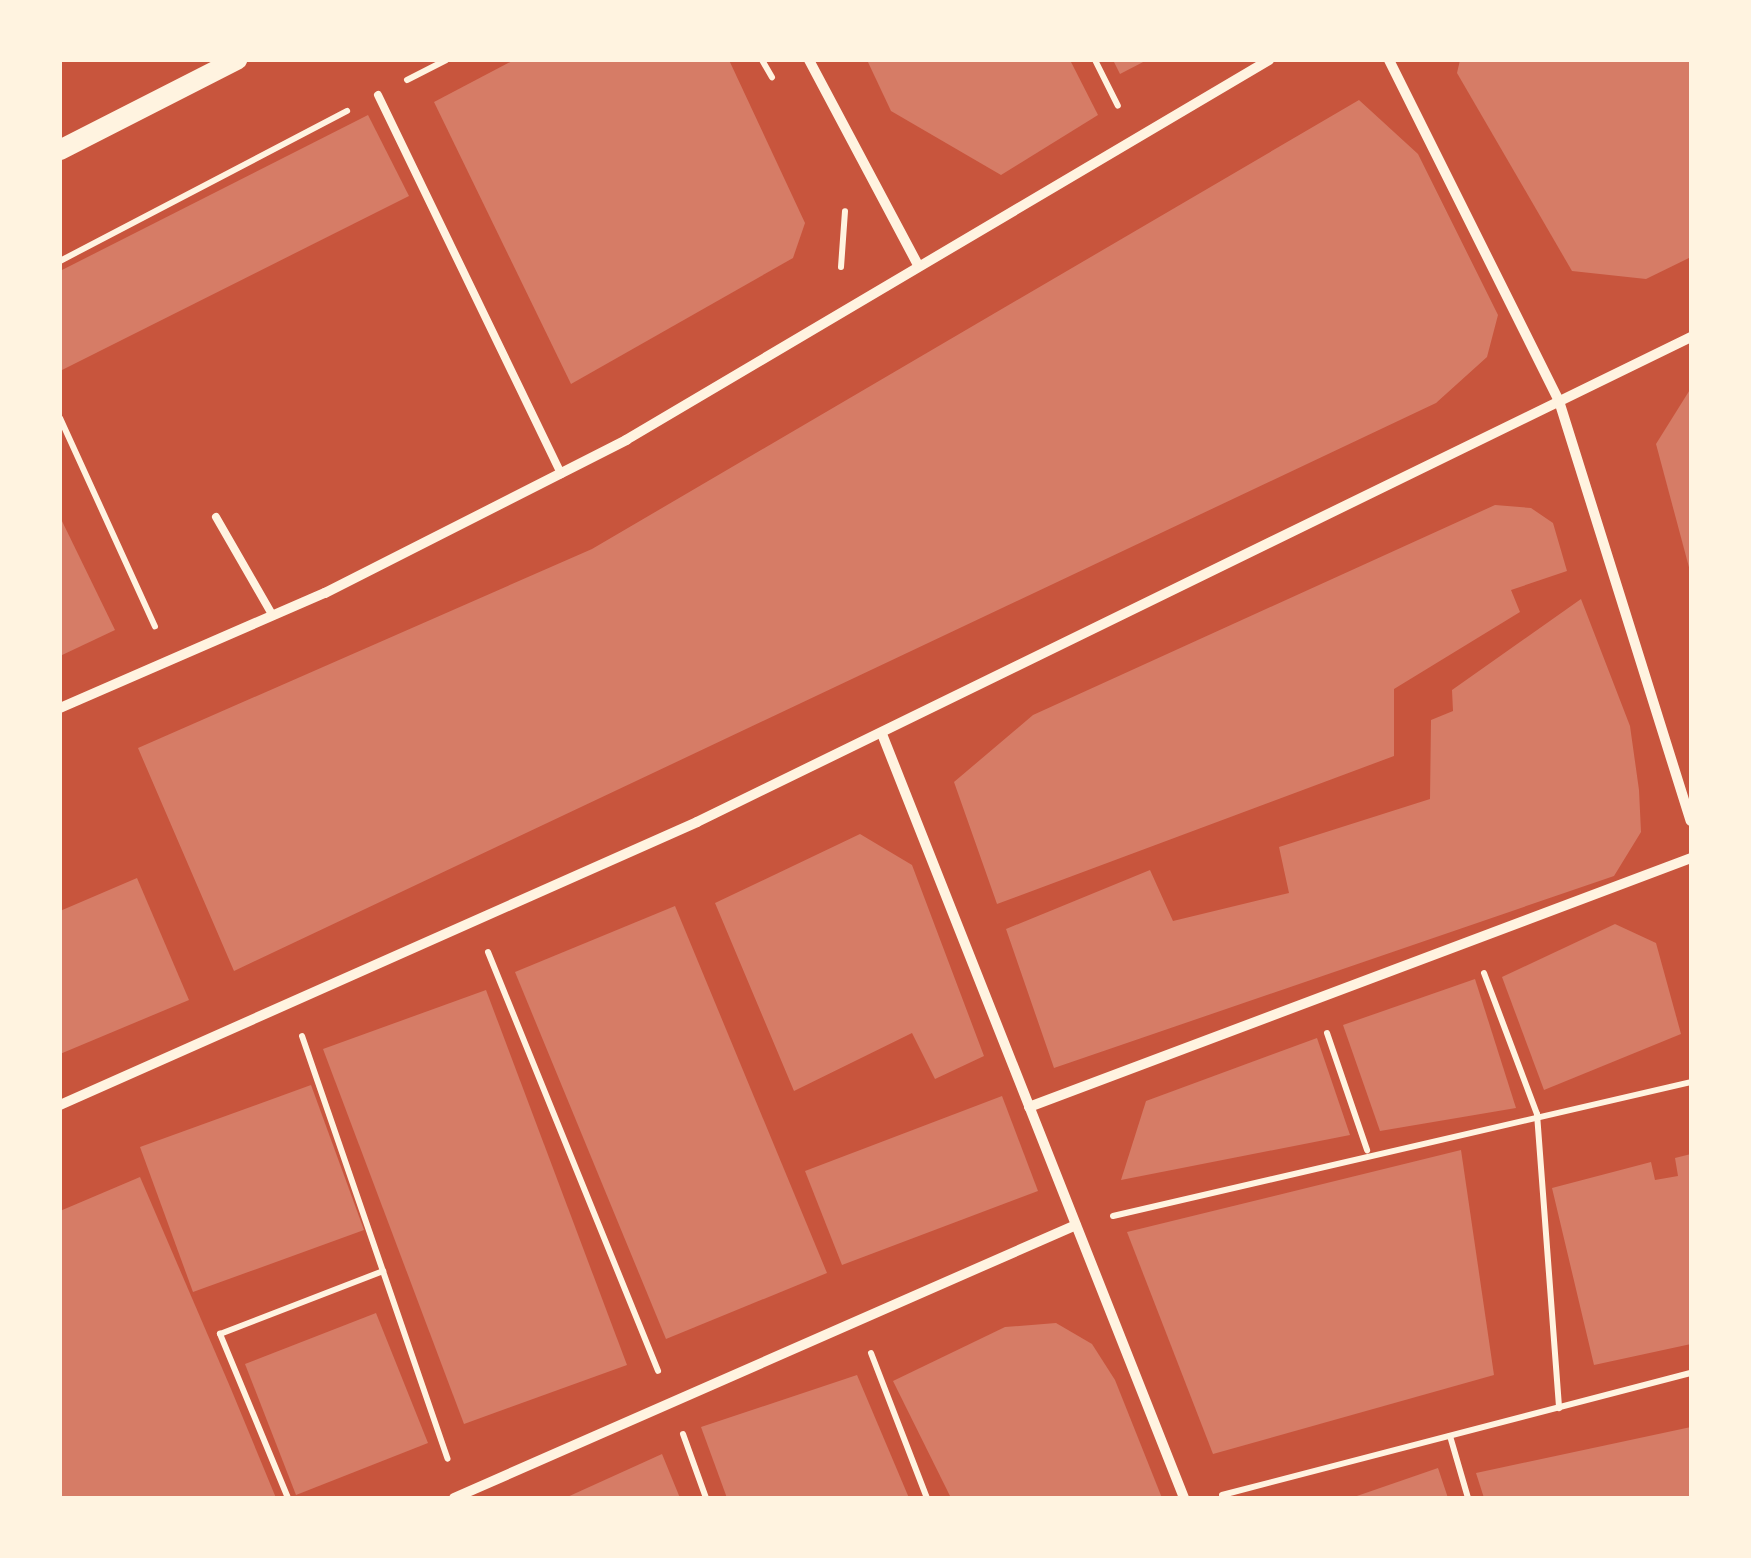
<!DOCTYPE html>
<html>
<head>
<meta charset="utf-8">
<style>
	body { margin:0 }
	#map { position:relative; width:1751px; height:1558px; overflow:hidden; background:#c8553d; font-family:"Space Grotesk",sans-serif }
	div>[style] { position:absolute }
	.building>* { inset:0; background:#d67c66 }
	.path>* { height:6px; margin:-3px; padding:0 3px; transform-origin:3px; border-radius:3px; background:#fff3e0 }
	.service>* { height:8px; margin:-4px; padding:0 4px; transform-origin:4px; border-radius:4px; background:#fff3e0 }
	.minor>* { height:10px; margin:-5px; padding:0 5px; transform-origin:5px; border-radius:5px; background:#fff3e0 }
	.secondary>* { height:20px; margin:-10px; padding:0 10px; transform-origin:10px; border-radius:10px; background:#fff3e0 }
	span { translate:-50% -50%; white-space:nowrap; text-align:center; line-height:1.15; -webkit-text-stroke:8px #fff3e0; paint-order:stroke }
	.frame { position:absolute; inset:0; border:62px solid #fff3e0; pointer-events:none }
</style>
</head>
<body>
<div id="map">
	<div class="building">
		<div style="clip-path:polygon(514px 60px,729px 60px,805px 223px,793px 258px,571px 384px,434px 102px)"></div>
		<div style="clip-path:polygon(867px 60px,1070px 60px,1098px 115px,1001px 175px,891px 111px)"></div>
		<div style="clip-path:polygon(1113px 60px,1147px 60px,1120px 74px)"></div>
		<div style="clip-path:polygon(1460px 60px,1691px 60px,1691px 257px,1646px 279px,1572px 271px,1457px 73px)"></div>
		<div style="clip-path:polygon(1359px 100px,1418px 154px,1498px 315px,1487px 357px,1436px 403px,234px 971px,138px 748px,592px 549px)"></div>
		<div style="clip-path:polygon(368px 115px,409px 196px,60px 371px,60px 271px)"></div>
		<div style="clip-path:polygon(1691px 388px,1691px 571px,1690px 571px,1656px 444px)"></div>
		<div style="clip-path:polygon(1495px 505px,1531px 508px,1553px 523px,1567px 571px,1511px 590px,1520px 612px,1394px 689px,1394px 756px,997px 904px,954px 782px,1033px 715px)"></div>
		<div style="clip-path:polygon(60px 517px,115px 630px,60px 656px)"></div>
		<div style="clip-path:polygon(1581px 599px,1630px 726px,1639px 790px,1641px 832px,1614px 876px,1054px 1068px,1006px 929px,1150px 870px,1173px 921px,1289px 893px,1279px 847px,1430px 799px,1431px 720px,1453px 711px,1452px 690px)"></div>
		<div style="clip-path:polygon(860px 834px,912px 865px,984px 1056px,935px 1079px,912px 1033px,794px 1091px,715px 903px)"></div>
		<div style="clip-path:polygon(137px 878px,189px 1000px,60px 1054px,60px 911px)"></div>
		<div style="clip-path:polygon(675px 906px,827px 1273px,666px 1339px,515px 972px)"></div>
		<div style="clip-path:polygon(1615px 924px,1656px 943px,1681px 1034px,1544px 1090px,1502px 977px)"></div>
		<div style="clip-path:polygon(1475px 979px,1516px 1108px,1380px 1131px,1343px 1025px)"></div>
		<div style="clip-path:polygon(486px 990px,627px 1365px,464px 1424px,323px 1049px)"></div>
		<div style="clip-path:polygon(1317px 1038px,1350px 1135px,1121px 1180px,1146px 1101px)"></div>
		<div style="clip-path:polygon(311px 1085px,364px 1230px,193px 1292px,140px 1147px)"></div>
		<div style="clip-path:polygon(1002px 1096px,1038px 1191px,842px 1265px,805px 1171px)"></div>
		<div style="clip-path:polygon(1461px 1150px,1494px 1375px,1213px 1454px,1127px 1232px)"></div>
		<div style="clip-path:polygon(1691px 1154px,1691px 1344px,1594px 1365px,1552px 1188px,1651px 1162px,1655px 1180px,1678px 1176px,1675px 1158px)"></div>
		<div style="clip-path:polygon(140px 1177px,231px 1389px,276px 1498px,60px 1498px,60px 1211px)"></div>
		<div style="clip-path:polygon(376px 1313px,428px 1443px,296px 1495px,245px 1364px)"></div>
		<div style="clip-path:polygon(1056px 1323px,1092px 1344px,1115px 1380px,1162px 1498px,951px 1498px,893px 1381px,1005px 1327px)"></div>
		<div style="clip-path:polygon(857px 1375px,909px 1498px,727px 1498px,701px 1427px)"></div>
		<div style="clip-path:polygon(1691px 1427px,1691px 1498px,1484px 1498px,1476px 1473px)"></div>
		<div style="clip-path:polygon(662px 1454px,680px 1498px,565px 1498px)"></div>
		<div style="clip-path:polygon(1438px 1468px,1448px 1498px,1354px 1498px,1354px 1497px)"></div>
	</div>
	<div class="path">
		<div style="left:762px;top:60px;width:20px;rotate:60deg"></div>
		<div style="left:1095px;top:60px;width:51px;rotate:63.4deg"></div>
		<div style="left:407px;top:80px;width:44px;rotate:-27.1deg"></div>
		<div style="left:60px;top:261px;width:324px;rotate:-27.6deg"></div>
		<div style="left:841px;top:267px;width:56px;rotate:-85.9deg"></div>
		<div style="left:60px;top:418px;width:229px;rotate:65.5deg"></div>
		<div style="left:488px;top:952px;width:452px;rotate:67.9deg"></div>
		<div style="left:1484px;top:973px;width:151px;rotate:69.4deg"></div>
		<div style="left:1537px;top:1114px;width:295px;rotate:85.7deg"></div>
		<div style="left:1327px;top:1033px;width:124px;rotate:71.1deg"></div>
		<div style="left:302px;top:1036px;width:447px;rotate:71deg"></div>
		<div style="left:1113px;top:1216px;width:593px;rotate:-13.05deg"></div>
		<div style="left:871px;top:1353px;width:155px;rotate:68.9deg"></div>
		<div style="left:683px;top:1434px;width:68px;rotate:70.2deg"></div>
		<div style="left:1450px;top:1436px;width:65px;rotate:73.8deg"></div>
		<div style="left:1222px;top:1495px;width:485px;rotate:-14.6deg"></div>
		<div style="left:288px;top:1498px;width:178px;rotate:-112.5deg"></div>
		<div style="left:220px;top:1334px;width:175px;rotate:-21.1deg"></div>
	</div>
	<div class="service">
		<div style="left:378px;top:95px;width:421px;rotate:64.2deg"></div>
		<div style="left:216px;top:517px;width:114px;rotate:60.1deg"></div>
	</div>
	<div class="minor">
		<div style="left:809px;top:60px;width:232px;rotate:62deg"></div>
		<div style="left:1389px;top:60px;width:381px;rotate:63.5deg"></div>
		<div style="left:1559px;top:401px;width:440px;rotate:72.6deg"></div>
		<div style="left:60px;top:708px;width:289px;rotate:-23.5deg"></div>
		<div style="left:325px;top:593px;width:338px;rotate:-26.9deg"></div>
		<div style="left:626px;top:440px;width:747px;rotate:-30.58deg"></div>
		<div style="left:882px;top:734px;width:822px;rotate:68.43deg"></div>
		<div style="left:60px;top:1105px;width:697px;rotate:-23.95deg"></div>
		<div style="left:697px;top:822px;width:1106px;rotate:-26.01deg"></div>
		<div style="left:1029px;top:1107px;width:707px;rotate:-20.61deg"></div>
		<div style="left:454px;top:1498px;width:679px;rotate:-23.7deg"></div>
	</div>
	<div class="secondary">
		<div style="left:60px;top:150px;width:199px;rotate:-27deg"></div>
	</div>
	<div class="frame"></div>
</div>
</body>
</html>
